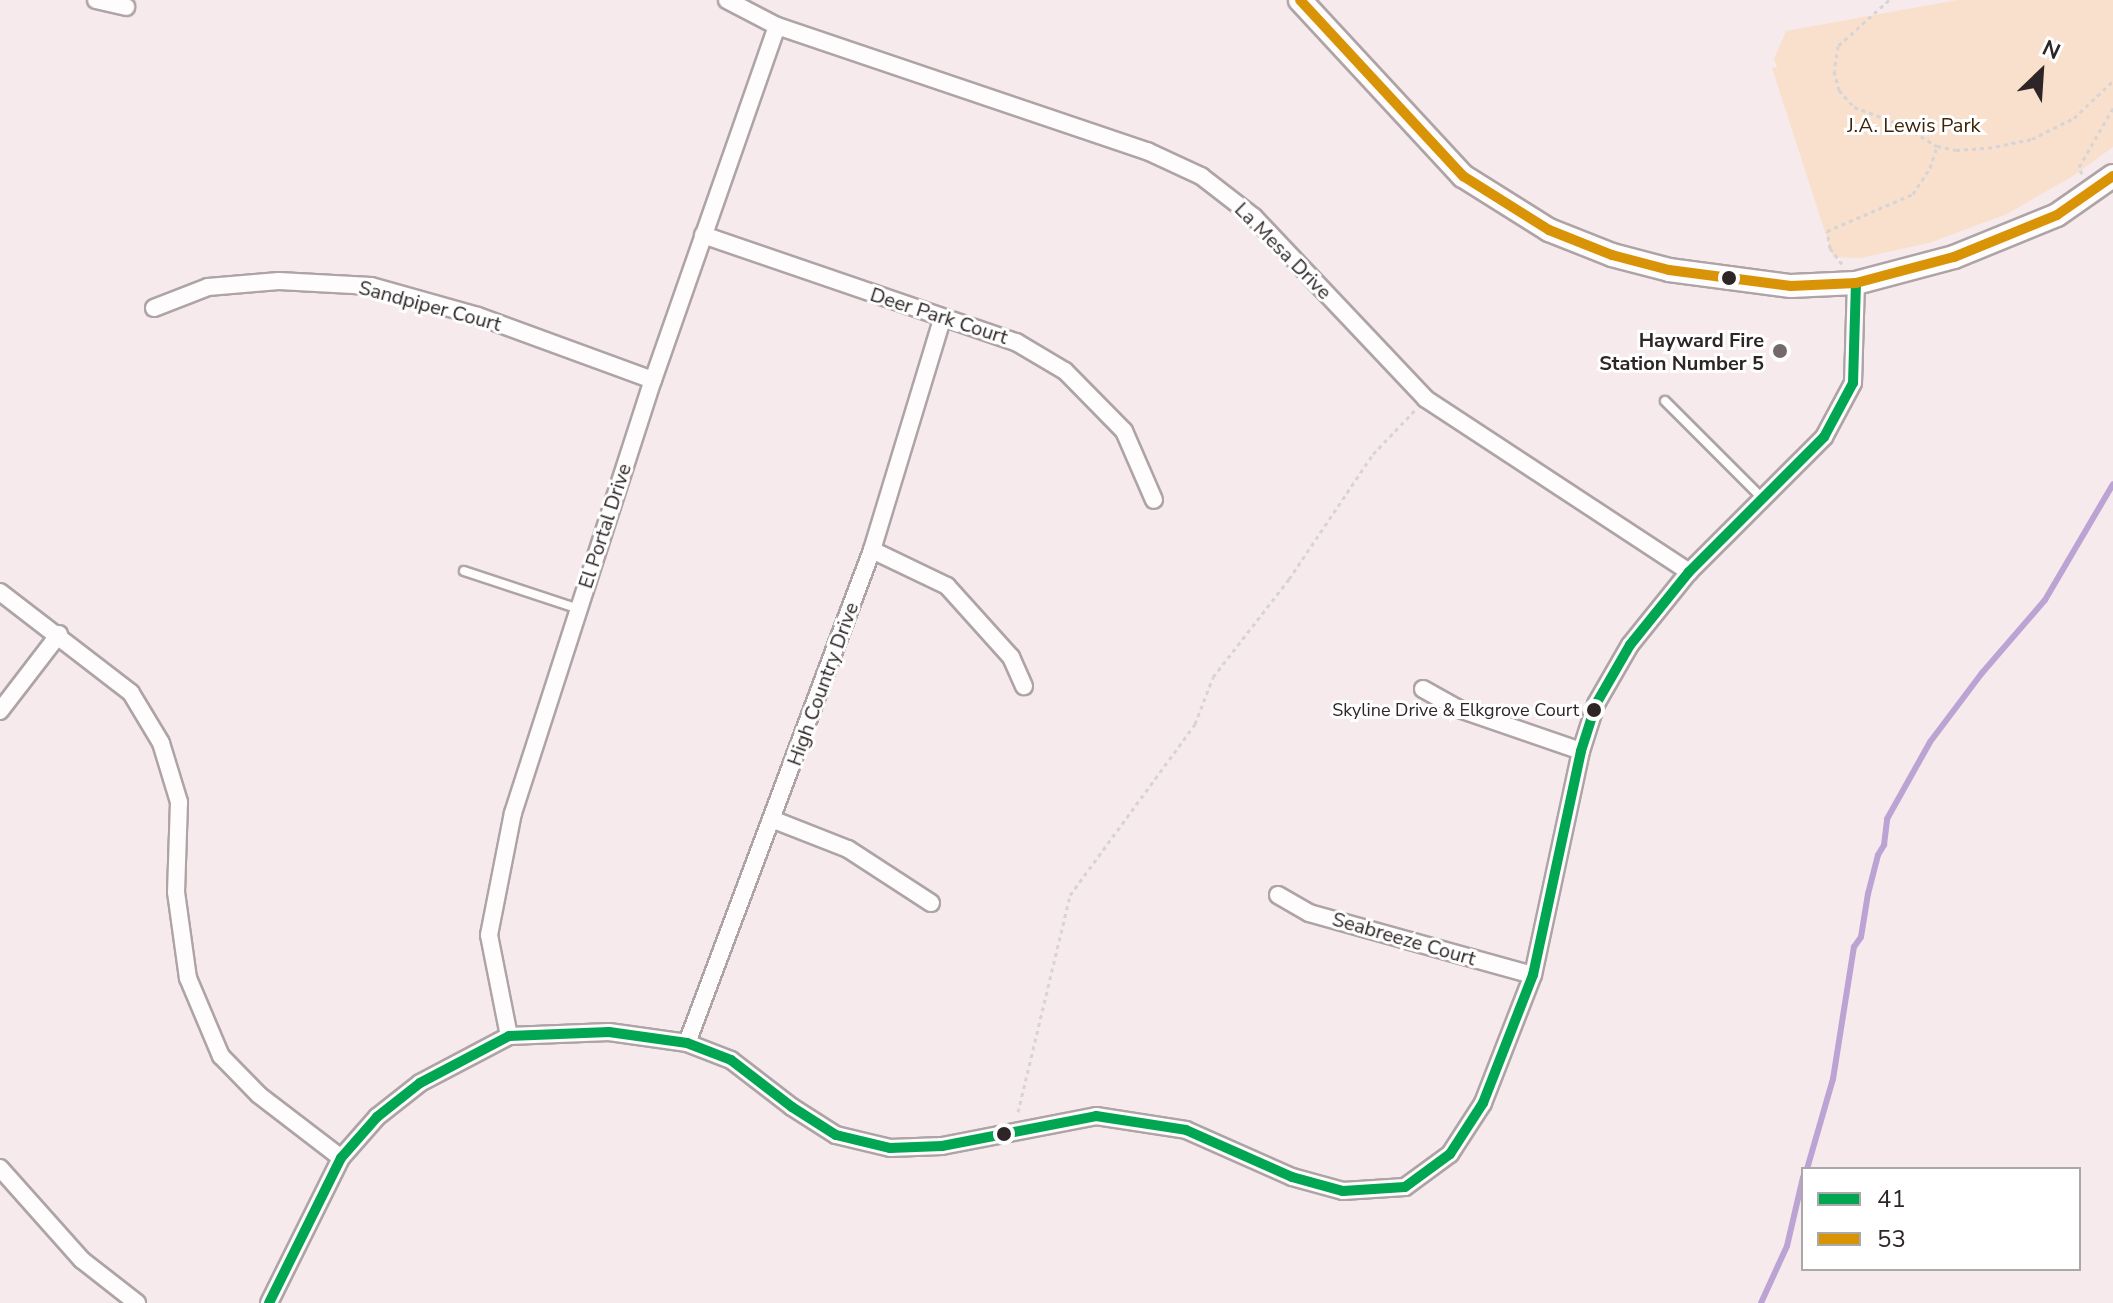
<!DOCTYPE html>
<html>
<head>
<meta charset="utf-8">
<style>
	body { margin:0 }
	#map { position:relative; width:2113px; height:1303px; overflow:hidden; background:#f7eaec; font-family:"Nunito Sans",sans-serif }
	div>[style] { position:absolute }
	.green>* { inset:0; background:#f8e0cd }
	.stream>* { height:6px; margin:-3px; padding:0 3px; transform-origin:3px; border-radius:3px; background:#bba3d4 }
	.path>* { height:3px; margin-top:-1.5px; transform-origin:0; background:repeating-linear-gradient(90deg,#d8d3d4 0 4px,transparent 0 8px) }
	.roads { filter:drop-shadow(2px 0 #aea4a6) drop-shadow(-2px 0 #aea4a6) drop-shadow(0 2px #aea4a6) drop-shadow(0 -2px #aea4a6) }
	.service>* { height:8px; margin:-4px; padding:0 4px; transform-origin:4px; border-radius:4px; background:#fefcfc }
	.minor>* { height:16px; margin:-8px; padding:0 8px; transform-origin:8px; border-radius:8px; background:#fefcfc }
	.secondary>* { height:22px; margin:-11px; padding:0 11px; transform-origin:11px; border-radius:11px; background:#fefcfc }
	.bus-1>* { height:10px; margin:-5px; padding:0 5px; transform-origin:5px; border-radius:5px; background:#00a651 }
	.bus-2>* { height:10px; margin:-5px; padding:0 5px; transform-origin:5px; border-radius:5px; background:#d99306 }
	.dots>* { width:22px; height:22px; translate:-50% -50%; box-sizing:border-box; border:4px solid #fff; border-radius:50% }
	span { translate:-50% -50%; white-space:nowrap; text-align:center; line-height:1.15; -webkit-text-stroke:6px #fff; paint-order:stroke }
	.bus-label { font-size:18px; color:#2e2526 }
	.right { translate:-100% -50%; text-align:right }
	.park-label { font-size:20px; color:#3c2407 }
	.street-label { font-size:20px; color:#2e2526 }
	.poi-label { font-size:20px; color:#2e2526; font-weight:700 }
	.legend { position:absolute; left:1801px; top:1167px; width:280px; height:104px; box-sizing:border-box; background:#fff; border:2px solid #aba8a8; margin:0; padding:10px 14px; list-style:none; font-size:24px; color:#2e2526 }
	.legend li { display:flex; align-items:center; gap:16px; height:40px }
	.legend b { width:40px; border:2px solid #aba8a8 }
	.north { position:absolute; left:2001px; top:32px; width:80px; height:80px; -webkit-text-stroke:6px #fff; paint-order:stroke; rotate:25deg; font-size:22px; font-weight:700; line-height:32px; text-align:center; color:#2e2526 }
	.north::after { content:''; display:block; margin:auto; width:28px; height:36px; background:#2e2526; clip-path:polygon(50% 0,100% 100%,50% 72%,0 100%) }
</style>
</head>
<body>
<div id="map">
	<div class="green">
		<div style="clip-path:polygon(1957px 0,2113px 0,2113px 147px,2073px 176px,2007px 214px,1929px 243px,1860px 258px,1833px 257px,1772px 68px,1777px 67px,1774px 59px,1786px 31px)"></div>
	</div>
	<div class="stream">
		<div style="left:1807px;top:1169px;width:94px;rotate:-73.9deg"></div>
		<div style="left:1833px;top:1079px;width:134px;rotate:-81deg"></div>
		<div style="left:1854px;top:947px;width:12px;rotate:-55deg"></div>
		<div style="left:1861px;top:937px;width:44px;rotate:-80.8deg"></div>
		<div style="left:1868px;top:894px;width:40px;rotate:-75.6deg"></div>
		<div style="left:1878px;top:855px;width:12px;rotate:-59deg"></div>
		<div style="left:1884px;top:845px;width:26px;rotate:-83deg"></div>
		<div style="left:1887px;top:819px;width:88px;rotate:-60.8deg"></div>
		<div style="left:1930px;top:742px;width:86px;rotate:-53deg"></div>
		<div style="left:1982px;top:673px;width:96px;rotate:-49.2deg"></div>
		<div style="left:2045px;top:600px;width:134px;rotate:-59.6deg"></div>
		<div style="left:1761px;top:1303px;width:63px;rotate:-65.5deg"></div>
		<div style="left:1787px;top:1246px;width:71px;rotate:-76.9deg"></div>
	</div>
	<div class="path">
		<div style="left:1889px;top:0;width:69px;rotate:138deg"></div>
		<div style="left:1838px;top:46px;width:25px;rotate:99deg"></div>
		<div style="left:1834px;top:71px;width:20px;rotate:75deg"></div>
		<div style="left:1839px;top:90px;width:23px;rotate:49deg"></div>
		<div style="left:1854px;top:107px;width:49px;rotate:20.3deg"></div>
		<div style="left:1900px;top:124px;width:43px;rotate:30.7deg"></div>
		<div style="left:1937px;top:146px;width:19px;rotate:12deg"></div>
		<div style="left:1956px;top:150px;width:32px;rotate:-4deg"></div>
		<div style="left:1988px;top:148px;width:45px;rotate:-11.6deg"></div>
		<div style="left:2032px;top:139px;width:47px;rotate:-26.6deg"></div>
		<div style="left:2074px;top:118px;width:54px;rotate:-43.5deg"></div>
		<div style="left:2082px;top:174px;width:8px;rotate:-113deg"></div>
		<div style="left:2079px;top:167px;width:68px;rotate:-60deg"></div>
		<div style="left:1842px;top:264px;width:20px;rotate:-127deg"></div>
		<div style="left:1830px;top:248px;width:17px;rotate:-100deg"></div>
		<div style="left:1827px;top:231px;width:94px;rotate:-23.3deg"></div>
		<div style="left:1913px;top:194px;width:31px;rotate:-57deg"></div>
		<div style="left:1930px;top:168px;width:23px;rotate:-72deg"></div>
		<div style="left:1018px;top:1112px;width:223px;rotate:-76.5deg"></div>
		<div style="left:1070px;top:895px;width:212px;rotate:-53.8deg"></div>
		<div style="left:1195px;top:724px;width:50px;rotate:-69deg"></div>
		<div style="left:1213px;top:677px;width:124px;rotate:-52.2deg"></div>
		<div style="left:1289px;top:579px;width:151px;rotate:-56.1deg"></div>
		<div style="left:1373px;top:454px;width:61px;rotate:-46.3deg"></div>
	</div>
	<div class="roads">
		<div class="service">
			<div style="left:1665px;top:401px;width:137px;rotate:45deg"></div>
			<div style="left:464px;top:571px;width:121px;rotate:18.3deg"></div>
		</div>
		<div class="minor">
			<div style="left:96px;top:0;width:31px;rotate:13deg"></div>
			<div style="left:727px;top:0;width:56px;rotate:27.5deg"></div>
			<div style="left:777px;top:26px;width:391px;rotate:18.7deg"></div>
			<div style="left:1147px;top:151px;width:60px;rotate:24.8deg"></div>
			<div style="left:1201px;top:176px;width:67px;rotate:37.7deg"></div>
			<div style="left:1254px;top:217px;width:250px;rotate:46.6deg"></div>
			<div style="left:1426px;top:399px;width:315px;rotate:33.3deg"></div>
			<div style="left:703px;top:235px;width:331px;rotate:18.9deg"></div>
			<div style="left:1016px;top:342px;width:57px;rotate:30.6deg"></div>
			<div style="left:1065px;top:371px;width:84px;rotate:45.5deg"></div>
			<div style="left:1124px;top:431px;width:75px;rotate:66.5deg"></div>
			<div style="left:154px;top:308px;width:58px;rotate:-21.3deg"></div>
			<div style="left:208px;top:287px;width:71px;rotate:-4.8deg"></div>
			<div style="left:279px;top:281px;width:92px;rotate:3.1deg"></div>
			<div style="left:371px;top:286px;width:111px;rotate:15.7deg"></div>
			<div style="left:478px;top:316px;width:186px;rotate:20.1deg"></div>
			<div style="left:872px;top:550px;width:83px;rotate:25.6deg"></div>
			<div style="left:947px;top:586px;width:96px;rotate:48deg"></div>
			<div style="left:1011px;top:657px;width:32px;rotate:66deg"></div>
			<div style="left:0;top:592px;width:165px;rotate:37.6deg"></div>
			<div style="left:131px;top:693px;width:58px;rotate:59deg"></div>
			<div style="left:161px;top:743px;width:62px;rotate:73deg"></div>
			<div style="left:179px;top:802px;width:90px;rotate:91.9deg"></div>
			<div style="left:176px;top:892px;width:87px;rotate:82.1deg"></div>
			<div style="left:188px;top:978px;width:85px;rotate:67.1deg"></div>
			<div style="left:221px;top:1056px;width:54px;rotate:45.7deg"></div>
			<div style="left:259px;top:1095px;width:103px;rotate:37.5deg"></div>
			<div style="left:1423px;top:689px;width:41px;rotate:29.1deg"></div>
			<div style="left:1459px;top:709px;width:129px;rotate:19deg"></div>
			<div style="left:0;top:711px;width:97px;rotate:-52.5deg"></div>
			<div style="left:774px;top:820px;width:79px;rotate:21.4deg"></div>
			<div style="left:848px;top:849px;width:99px;rotate:33deg"></div>
			<div style="left:1278px;top:895px;width:36px;rotate:30deg"></div>
			<div style="left:1309px;top:913px;width:232px;rotate:15.5deg"></div>
			<div style="left:509px;top:1036px;width:103px;rotate:-101.2deg"></div>
			<div style="left:489px;top:935px;width:124px;rotate:-78.9deg"></div>
			<div style="left:513px;top:813px;width:455px;rotate:-72.1deg"></div>
			<div style="left:653px;top:380px;width:375px;rotate:-70.7deg"></div>
			<div style="left:687px;top:1043px;width:527px;rotate:-69.43deg"></div>
			<div style="left:872px;top:550px;width:241px;rotate:-73.1deg"></div>
			<div style="left:0;top:1168px;width:123px;rotate:48.3deg"></div>
			<div style="left:82px;top:1260px;width:70px;rotate:38deg"></div>
			<div style="left:269px;top:1303px;width:162px;rotate:-63.6deg"></div>
			<div style="left:341px;top:1158px;width:55px;rotate:-48.7deg"></div>
			<div style="left:377px;top:1117px;width:55px;rotate:-38.3deg"></div>
			<div style="left:420px;top:1083px;width:101px;rotate:-27.8deg"></div>
			<div style="left:509px;top:1036px;width:100px;rotate:-2.3deg"></div>
			<div style="left:609px;top:1032px;width:79px;rotate:8deg"></div>
			<div style="left:687px;top:1043px;width:47px;rotate:21.1deg"></div>
			<div style="left:731px;top:1060px;width:77px;rotate:37.6deg"></div>
			<div style="left:792px;top:1107px;width:52px;rotate:32.5deg"></div>
			<div style="left:836px;top:1135px;width:56px;rotate:13.5deg"></div>
			<div style="left:890px;top:1148px;width:52px;rotate:-2.2deg"></div>
			<div style="left:942px;top:1146px;width:157px;rotate:-11deg"></div>
			<div style="left:1096px;top:1116px;width:91px;rotate:8.8deg"></div>
			<div style="left:1186px;top:1130px;width:116px;rotate:23.9deg"></div>
			<div style="left:1292px;top:1177px;width:53px;rotate:15.4deg"></div>
			<div style="left:1343px;top:1191px;width:62px;rotate:-3.7deg"></div>
			<div style="left:1405px;top:1187px;width:56px;rotate:-36.3deg"></div>
			<div style="left:1450px;top:1154px;width:61px;rotate:-57.1deg"></div>
			<div style="left:1483px;top:1103px;width:137px;rotate:-68.7deg"></div>
			<div style="left:1533px;top:975px;width:229px;rotate:-77.9deg"></div>
			<div style="left:1581px;top:751px;width:49px;rotate:-72.3deg"></div>
			<div style="left:1596px;top:704px;width:68px;rotate:-60deg"></div>
			<div style="left:1630px;top:645px;width:94px;rotate:-51.1deg"></div>
			<div style="left:1689px;top:572px;width:191px;rotate:-45deg"></div>
			<div style="left:1824px;top:437px;width:61px;rotate:-61.8deg"></div>
			<div style="left:1853px;top:383px;width:100px;rotate:-88.3deg"></div>
		</div>
		<div class="secondary">
			<div style="left:1300px;top:0;width:240px;rotate:47.2deg"></div>
			<div style="left:1463px;top:176px;width:102px;rotate:32.1deg"></div>
			<div style="left:1549px;top:230px;width:68px;rotate:21.6deg"></div>
			<div style="left:1612px;top:255px;width:59px;rotate:14.7deg"></div>
			<div style="left:1669px;top:270px;width:123px;rotate:7.5deg"></div>
			<div style="left:1791px;top:286px;width:65px;rotate:-2.6deg"></div>
			<div style="left:1856px;top:283px;width:101px;rotate:-14.9deg"></div>
			<div style="left:1954px;top:257px;width:111px;rotate:-22.2deg"></div>
			<div style="left:2057px;top:215px;width:68px;rotate:-34.9deg"></div>
		</div>
	</div>
	<div class="bus-1">
		<div style="left:269px;top:1303px;width:162px;rotate:-63.6deg"></div>
		<div style="left:341px;top:1158px;width:55px;rotate:-48.7deg"></div>
		<div style="left:377px;top:1117px;width:55px;rotate:-38.3deg"></div>
		<div style="left:420px;top:1083px;width:101px;rotate:-27.8deg"></div>
		<div style="left:509px;top:1036px;width:100px;rotate:-2.3deg"></div>
		<div style="left:609px;top:1032px;width:79px;rotate:8deg"></div>
		<div style="left:687px;top:1043px;width:47px;rotate:21.1deg"></div>
		<div style="left:731px;top:1060px;width:77px;rotate:37.6deg"></div>
		<div style="left:792px;top:1107px;width:52px;rotate:32.5deg"></div>
		<div style="left:836px;top:1135px;width:56px;rotate:13.5deg"></div>
		<div style="left:890px;top:1148px;width:52px;rotate:-2.2deg"></div>
		<div style="left:942px;top:1146px;width:157px;rotate:-11deg"></div>
		<div style="left:1096px;top:1116px;width:91px;rotate:8.8deg"></div>
		<div style="left:1186px;top:1130px;width:116px;rotate:23.9deg"></div>
		<div style="left:1292px;top:1177px;width:53px;rotate:15.4deg"></div>
		<div style="left:1343px;top:1191px;width:62px;rotate:-3.7deg"></div>
		<div style="left:1405px;top:1187px;width:56px;rotate:-36.3deg"></div>
		<div style="left:1450px;top:1154px;width:61px;rotate:-57.1deg"></div>
		<div style="left:1483px;top:1103px;width:137px;rotate:-68.7deg"></div>
		<div style="left:1533px;top:975px;width:229px;rotate:-77.9deg"></div>
		<div style="left:1581px;top:751px;width:49px;rotate:-72.3deg"></div>
		<div style="left:1596px;top:704px;width:68px;rotate:-60deg"></div>
		<div style="left:1630px;top:645px;width:94px;rotate:-51.1deg"></div>
		<div style="left:1689px;top:572px;width:191px;rotate:-45deg"></div>
		<div style="left:1824px;top:437px;width:61px;rotate:-61.8deg"></div>
		<div style="left:1853px;top:383px;width:100px;rotate:-88.3deg"></div>
	</div>
	<div class="bus-2">
		<div style="left:1300px;top:0;width:240px;rotate:47.2deg"></div>
		<div style="left:1463px;top:176px;width:102px;rotate:32.1deg"></div>
		<div style="left:1549px;top:230px;width:68px;rotate:21.6deg"></div>
		<div style="left:1612px;top:255px;width:59px;rotate:14.7deg"></div>
		<div style="left:1669px;top:270px;width:123px;rotate:7.5deg"></div>
		<div style="left:1791px;top:286px;width:65px;rotate:-2.6deg"></div>
		<div style="left:1856px;top:283px;width:101px;rotate:-14.9deg"></div>
		<div style="left:1954px;top:257px;width:111px;rotate:-22.2deg"></div>
		<div style="left:2057px;top:215px;width:68px;rotate:-34.9deg"></div>
	</div>
	<div class="dots">
		<div style="left:1729px;top:278px;background:#2e2526"></div>
		<div style="left:1780px;top:351px;background:#746a6b"></div>
		<div style="left:1594px;top:710px;background:#2e2526"></div>
		<div style="left:1004px;top:1134px;background:#2e2526"></div>
	</div>
	<div class="bus-label">
		<span class="right" style="left:1579px;top:710px">Skyline Drive &amp; Elkgrove Court</span>
	</div>
	<div class="park-label">
		<span style="left:1914px;top:125px">J.A. Lewis Park</span>
	</div>
	<div class="street-label">
		<span style="left:1283px;top:251px;rotate:45deg">La Mesa Drive</span>
		<span style="left:430px;top:306px;rotate:15deg">Sandpiper Court</span>
		<span style="left:939px;top:316px;rotate:18deg">Deer Park Court</span>
		<span style="left:605px;top:526px;rotate:-72deg">El Portal Drive</span>
		<span style="left:823px;top:684px;rotate:-70deg">High Country Drive</span>
		<span style="left:1404px;top:939px;rotate:16deg">Seabreeze Court</span>
	</div>
	<div class="poi-label">
		<span class="right" style="left:1764px;top:352px">Hayward Fire<br>Station Number 5</span>
	</div>
	<ul class="legend">
	<li><b style="height:10px;background:#00a651"></b>41</li>
	<li><b style="height:10px;background:#d99306"></b>53</li>
	</ul>
	<div class="north">N</div>
</div>
</body>
</html>
